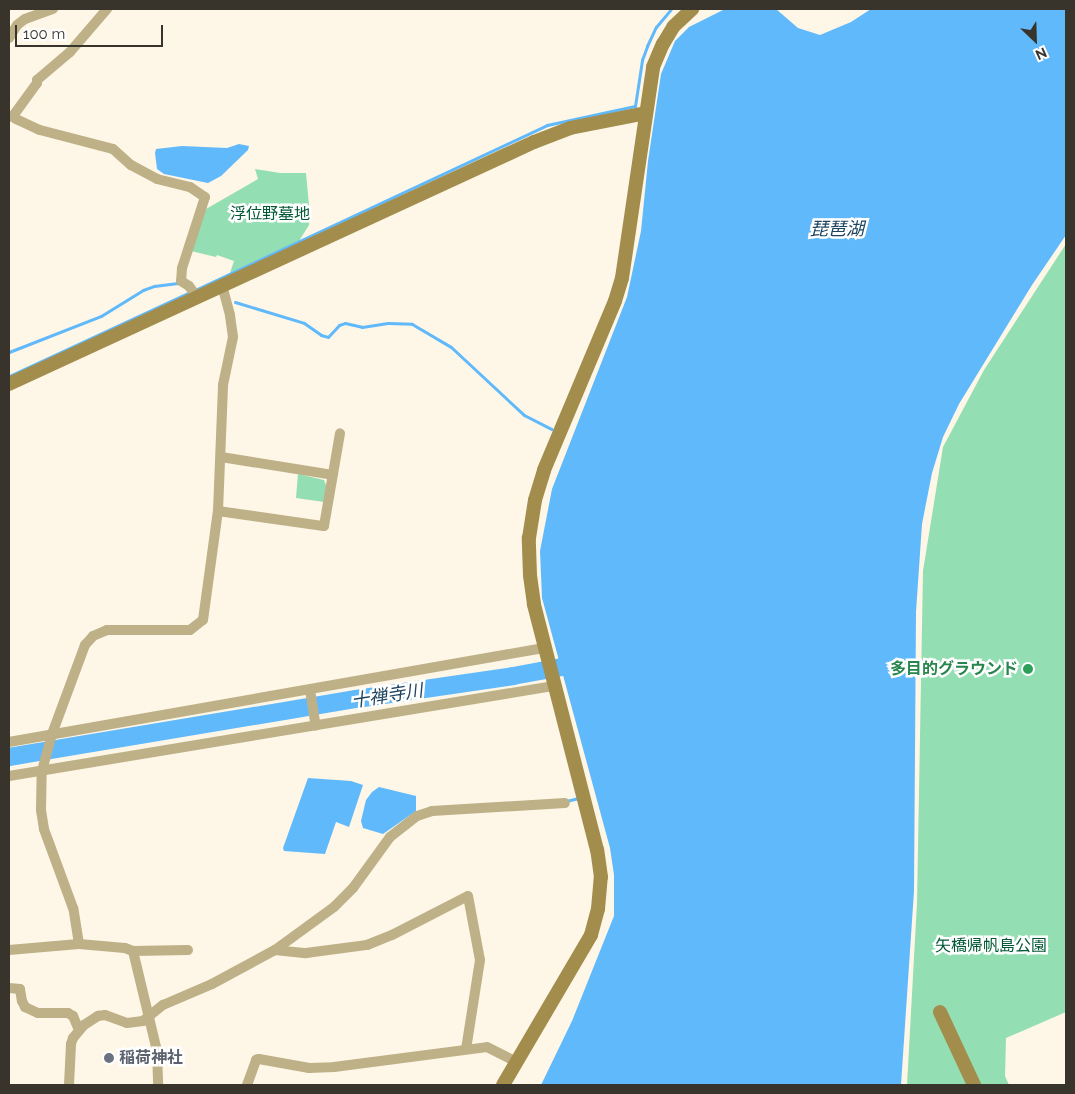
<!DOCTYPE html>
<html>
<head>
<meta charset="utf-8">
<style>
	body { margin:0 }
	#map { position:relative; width:1075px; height:1094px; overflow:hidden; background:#fef6e6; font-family:Raleway,"Noto Sans JP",sans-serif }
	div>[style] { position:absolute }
	.green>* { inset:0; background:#93deb2 }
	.water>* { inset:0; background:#60b9fb }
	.stream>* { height:3px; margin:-1.5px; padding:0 1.5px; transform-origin:1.5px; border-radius:1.5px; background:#60b9fb }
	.river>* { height:18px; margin:-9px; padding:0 9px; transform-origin:9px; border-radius:9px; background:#60b9fb }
	.street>* { height:10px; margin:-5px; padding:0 5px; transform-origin:5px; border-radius:5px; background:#beb087 }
	.secondary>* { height:14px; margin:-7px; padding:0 7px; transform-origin:7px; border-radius:7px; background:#a28d4d }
	.dots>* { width:14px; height:14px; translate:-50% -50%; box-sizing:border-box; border:2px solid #fff; border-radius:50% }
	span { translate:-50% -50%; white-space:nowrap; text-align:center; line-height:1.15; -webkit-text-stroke:5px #fff; paint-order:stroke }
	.park-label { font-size:16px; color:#005734 }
	.leisure-label { font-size:16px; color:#27864d; font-weight:700 }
	.right { translate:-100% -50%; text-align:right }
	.worship-label { font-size:16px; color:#5b616d; font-weight:700 }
	.left { translate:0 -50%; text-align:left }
	.water-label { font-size:18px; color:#1f4460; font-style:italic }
	.frame { position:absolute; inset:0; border:10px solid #38342c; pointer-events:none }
	.north { position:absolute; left:1010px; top:15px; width:50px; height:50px; -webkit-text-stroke:4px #fff; paint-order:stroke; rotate:156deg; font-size:14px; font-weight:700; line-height:20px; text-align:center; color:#38342c }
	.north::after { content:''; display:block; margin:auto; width:18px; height:22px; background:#38342c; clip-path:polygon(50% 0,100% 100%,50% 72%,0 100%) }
	.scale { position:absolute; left:15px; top:25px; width:148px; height:22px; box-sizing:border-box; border:2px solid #38342c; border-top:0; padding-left:6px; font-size:15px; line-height:18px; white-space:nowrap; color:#38342c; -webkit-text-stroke:4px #fff; paint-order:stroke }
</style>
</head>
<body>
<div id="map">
	<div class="green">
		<div style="clip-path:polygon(255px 169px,280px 173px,306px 173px,310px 216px,309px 225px,299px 241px,230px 273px,234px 261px,217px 255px,216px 257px,191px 251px,206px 209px,258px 179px)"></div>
		<div style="clip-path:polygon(1066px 244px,1066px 1012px,1006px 1038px,1005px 1076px,1009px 1085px,907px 1085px,917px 903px,923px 571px,943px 447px,984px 370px)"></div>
		<div style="clip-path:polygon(298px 474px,324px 480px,327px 488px,324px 502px,296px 498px)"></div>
	</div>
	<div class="water">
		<div style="clip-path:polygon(725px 9px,776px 9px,798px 28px,820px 35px,851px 22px,871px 9px,1066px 9px,1066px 235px,1032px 285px,959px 404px,943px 437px,932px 473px,922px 524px,916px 612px,914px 891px,901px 1085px,541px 1085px,572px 1021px,614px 916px,614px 875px,610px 848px,542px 598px,540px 551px,552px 489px,627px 297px,641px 231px,648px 161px,661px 74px,675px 41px,689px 27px)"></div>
		<div style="clip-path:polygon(239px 144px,249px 146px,248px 150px,221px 176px,208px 183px,164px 174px,157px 169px,155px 153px,156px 149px,182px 146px,227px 148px)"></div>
		<div style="clip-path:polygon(308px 778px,351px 781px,363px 785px,349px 827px,336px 822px,325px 854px,284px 851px,283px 848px)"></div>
		<div style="clip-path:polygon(379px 787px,416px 796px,416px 811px,383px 834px,363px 828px,361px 821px,366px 800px,372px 792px)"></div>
	</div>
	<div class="stream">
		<div style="left:197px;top:289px;width:387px;rotate:-25.1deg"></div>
		<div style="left:547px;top:125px;width:90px;rotate:-12.2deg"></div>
		<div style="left:635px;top:106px;width:47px;rotate:-81.3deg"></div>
		<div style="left:642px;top:60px;width:15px;rotate:-70deg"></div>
		<div style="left:647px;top:46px;width:21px;rotate:-65deg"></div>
		<div style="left:656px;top:27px;width:23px;rotate:-50deg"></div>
		<div style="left:235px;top:302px;width:72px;rotate:16.9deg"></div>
		<div style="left:304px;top:323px;width:21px;rotate:35deg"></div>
		<div style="left:321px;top:335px;width:7px;rotate:16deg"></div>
		<div style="left:328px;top:337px;width:16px;rotate:-47deg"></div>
		<div style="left:339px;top:325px;width:6px;rotate:-18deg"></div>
		<div style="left:345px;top:323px;width:17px;rotate:13deg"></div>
		<div style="left:362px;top:327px;width:26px;rotate:-9deg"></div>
		<div style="left:388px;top:323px;width:24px;rotate:2deg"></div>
		<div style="left:412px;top:324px;width:45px;rotate:30.5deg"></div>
		<div style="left:451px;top:347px;width:100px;rotate:43deg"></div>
		<div style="left:524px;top:415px;width:31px;rotate:27deg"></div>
		<div style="left:9px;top:352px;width:99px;rotate:-21.4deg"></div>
		<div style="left:101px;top:316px;width:49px;rotate:-31.8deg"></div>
		<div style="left:143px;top:290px;width:12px;rotate:-20deg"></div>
		<div style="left:154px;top:286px;width:24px;rotate:-7deg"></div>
		<div style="left:9px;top:376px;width:200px;rotate:-24.9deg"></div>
		<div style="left:566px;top:801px;width:13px;rotate:-13deg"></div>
	</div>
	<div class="river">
		<div style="left:9px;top:757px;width:352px;rotate:-9.5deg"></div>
		<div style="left:356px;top:699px;width:159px;rotate:-8.3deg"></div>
		<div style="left:513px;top:676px;width:71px;rotate:-10.5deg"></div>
	</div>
	<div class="street">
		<div style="left:9px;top:38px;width:15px;rotate:-58deg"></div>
		<div style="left:17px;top:25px;width:10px;rotate:-37deg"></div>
		<div style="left:25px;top:19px;width:30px;rotate:-20deg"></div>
		<div style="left:13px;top:116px;width:4px;rotate:45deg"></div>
		<div style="left:16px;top:119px;width:26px;rotate:25deg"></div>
		<div style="left:40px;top:130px;width:75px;rotate:14.6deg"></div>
		<div style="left:113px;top:149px;width:24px;rotate:42deg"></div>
		<div style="left:131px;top:165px;width:30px;rotate:28deg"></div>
		<div style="left:157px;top:179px;width:34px;rotate:14deg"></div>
		<div style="left:190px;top:187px;width:18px;rotate:34deg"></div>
		<div style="left:205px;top:197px;width:75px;rotate:107.9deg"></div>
		<div style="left:182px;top:268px;width:13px;rotate:94deg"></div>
		<div style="left:181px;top:281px;width:9px;rotate:32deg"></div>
		<div style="left:189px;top:286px;width:14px;rotate:54deg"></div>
		<div style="left:9px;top:117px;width:4px;rotate:-14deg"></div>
		<div style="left:13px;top:116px;width:41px;rotate:-54deg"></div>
		<div style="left:37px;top:83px;width:3px;rotate:-90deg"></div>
		<div style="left:37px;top:80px;width:43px;rotate:-40.3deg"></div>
		<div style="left:70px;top:52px;width:57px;rotate:-49.3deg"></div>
		<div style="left:221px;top:457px;width:113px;rotate:9.1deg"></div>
		<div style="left:218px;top:511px;width:107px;rotate:8.1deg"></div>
		<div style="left:324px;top:526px;width:94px;rotate:-80.2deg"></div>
		<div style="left:310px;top:690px;width:36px;rotate:81deg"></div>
		<div style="left:9px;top:742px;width:543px;rotate:-9.97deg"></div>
		<div style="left:9px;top:776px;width:551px;rotate:-9.39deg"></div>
		<div style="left:79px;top:944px;width:36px;rotate:-99deg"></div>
		<div style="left:73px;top:908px;width:84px;rotate:-110.2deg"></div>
		<div style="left:44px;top:829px;width:19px;rotate:-99deg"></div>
		<div style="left:41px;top:810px;width:39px;rotate:-89deg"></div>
		<div style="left:42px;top:771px;width:38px;rotate:-75deg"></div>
		<div style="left:52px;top:734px;width:95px;rotate:-69.7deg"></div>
		<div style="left:85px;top:645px;width:12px;rotate:-48deg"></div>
		<div style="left:93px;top:636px;width:15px;rotate:-23deg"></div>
		<div style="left:107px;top:630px;width:83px"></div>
		<div style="left:190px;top:630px;width:16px;rotate:-38deg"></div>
		<div style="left:203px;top:620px;width:110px;rotate:-82.2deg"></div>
		<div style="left:218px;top:511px;width:126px;rotate:-87.7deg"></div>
		<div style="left:223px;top:385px;width:49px;rotate:-78.2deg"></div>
		<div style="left:233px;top:337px;width:22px;rotate:-98deg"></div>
		<div style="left:230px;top:315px;width:31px;rotate:-105deg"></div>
		<div style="left:9px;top:950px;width:70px;rotate:-4.9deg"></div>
		<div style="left:79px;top:944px;width:46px;rotate:5deg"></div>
		<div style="left:125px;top:948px;width:9px;rotate:21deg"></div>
		<div style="left:133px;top:951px;width:103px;rotate:76.5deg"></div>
		<div style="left:157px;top:1051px;width:34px;rotate:88deg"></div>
		<div style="left:275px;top:950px;width:31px;rotate:6deg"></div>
		<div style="left:306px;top:953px;width:62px;rotate:-7.5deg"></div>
		<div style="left:367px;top:945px;width:27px;rotate:-22deg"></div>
		<div style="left:392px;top:935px;width:85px;rotate:-27.2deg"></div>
		<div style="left:468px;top:896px;width:65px;rotate:79.4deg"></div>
		<div style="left:480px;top:960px;width:90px;rotate:98.9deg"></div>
		<div style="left:133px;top:951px;width:55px;rotate:-1deg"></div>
		<div style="left:9px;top:988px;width:11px;rotate:5deg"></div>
		<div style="left:20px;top:989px;width:12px;rotate:81deg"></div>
		<div style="left:22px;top:1001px;width:7px;rotate:63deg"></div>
		<div style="left:25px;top:1007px;width:14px;rotate:25deg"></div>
		<div style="left:38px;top:1013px;width:30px"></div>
		<div style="left:68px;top:1013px;width:6px;rotate:31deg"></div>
		<div style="left:73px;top:1016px;width:15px;rotate:67deg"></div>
		<div style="left:69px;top:1085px;width:41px;rotate:-87.2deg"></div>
		<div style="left:71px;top:1044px;width:6px;rotate:-72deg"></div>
		<div style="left:73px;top:1038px;width:17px;rotate:-50deg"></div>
		<div style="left:84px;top:1025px;width:17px;rotate:-33deg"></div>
		<div style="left:98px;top:1016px;width:7px;rotate:-8deg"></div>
		<div style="left:105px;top:1015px;width:23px;rotate:20deg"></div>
		<div style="left:127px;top:1023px;width:16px;rotate:-7deg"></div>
		<div style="left:143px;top:1021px;width:26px;rotate:-39deg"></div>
		<div style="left:163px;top:1005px;width:53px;rotate:-23.2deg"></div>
		<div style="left:212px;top:984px;width:72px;rotate:-28.4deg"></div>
		<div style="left:275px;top:950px;width:73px;rotate:-36.1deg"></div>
		<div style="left:334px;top:907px;width:27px;rotate:-45deg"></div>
		<div style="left:353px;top:888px;width:63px;rotate:-54deg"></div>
		<div style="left:390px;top:837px;width:34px;rotate:-38deg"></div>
		<div style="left:417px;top:816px;width:16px;rotate:-18deg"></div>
		<div style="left:432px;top:811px;width:133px;rotate:-3.4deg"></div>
		<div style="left:247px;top:1085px;width:27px;rotate:-70deg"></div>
		<div style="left:256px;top:1060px;width:3px;rotate:-18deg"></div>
		<div style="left:259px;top:1059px;width:51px;rotate:10.2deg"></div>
		<div style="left:309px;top:1068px;width:25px;rotate:-2deg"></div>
		<div style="left:334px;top:1067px;width:154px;rotate:-7.4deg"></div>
		<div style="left:487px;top:1047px;width:33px;rotate:27deg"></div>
	</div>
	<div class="secondary">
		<div style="left:9px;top:384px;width:578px;rotate:-24.75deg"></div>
		<div style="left:534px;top:142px;width:39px;rotate:-21deg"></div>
		<div style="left:570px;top:128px;width:77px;rotate:-11.2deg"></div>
		<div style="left:940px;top:1012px;width:81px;rotate:65deg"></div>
		<div style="left:503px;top:1085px;width:174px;rotate:-59.6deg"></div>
		<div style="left:591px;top:935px;width:27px;rotate:-75deg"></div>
		<div style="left:598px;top:909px;width:32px;rotate:-85deg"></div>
		<div style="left:601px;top:877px;width:27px;rotate:-98deg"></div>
		<div style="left:597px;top:850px;width:254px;rotate:-104.4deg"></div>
		<div style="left:534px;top:604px;width:29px;rotate:-98deg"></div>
		<div style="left:530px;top:575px;width:37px;rotate:-92deg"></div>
		<div style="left:529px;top:538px;width:38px;rotate:-81deg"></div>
		<div style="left:535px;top:500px;width:31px;rotate:-73deg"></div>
		<div style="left:544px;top:470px;width:183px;rotate:-67.2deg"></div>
		<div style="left:615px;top:301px;width:24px;rotate:-73deg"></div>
		<div style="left:622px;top:278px;width:213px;rotate:-81.6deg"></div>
		<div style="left:653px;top:67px;width:25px;rotate:-67deg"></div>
		<div style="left:663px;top:44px;width:21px;rotate:-59deg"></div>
		<div style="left:674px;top:26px;width:25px;rotate:-43deg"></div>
	</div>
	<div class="dots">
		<div style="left:1028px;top:669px;background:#2e9e5b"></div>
		<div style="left:109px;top:1058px;background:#6b7280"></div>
	</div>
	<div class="park-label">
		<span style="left:270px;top:214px">浮位野墓地</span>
		<span style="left:991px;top:946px">矢橋帰帆島公園</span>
	</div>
	<div class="leisure-label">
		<span class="right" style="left:1018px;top:669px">多目的グラウンド</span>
	</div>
	<div class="worship-label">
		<span class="left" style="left:119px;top:1058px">稲荷神社</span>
	</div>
	<div class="water-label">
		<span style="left:837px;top:229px">琵琶湖</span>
		<span style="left:387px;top:696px;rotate:-9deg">十禅寺川</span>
	</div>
	<div class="frame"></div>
	<div class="north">N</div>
	<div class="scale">100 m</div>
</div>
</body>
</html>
